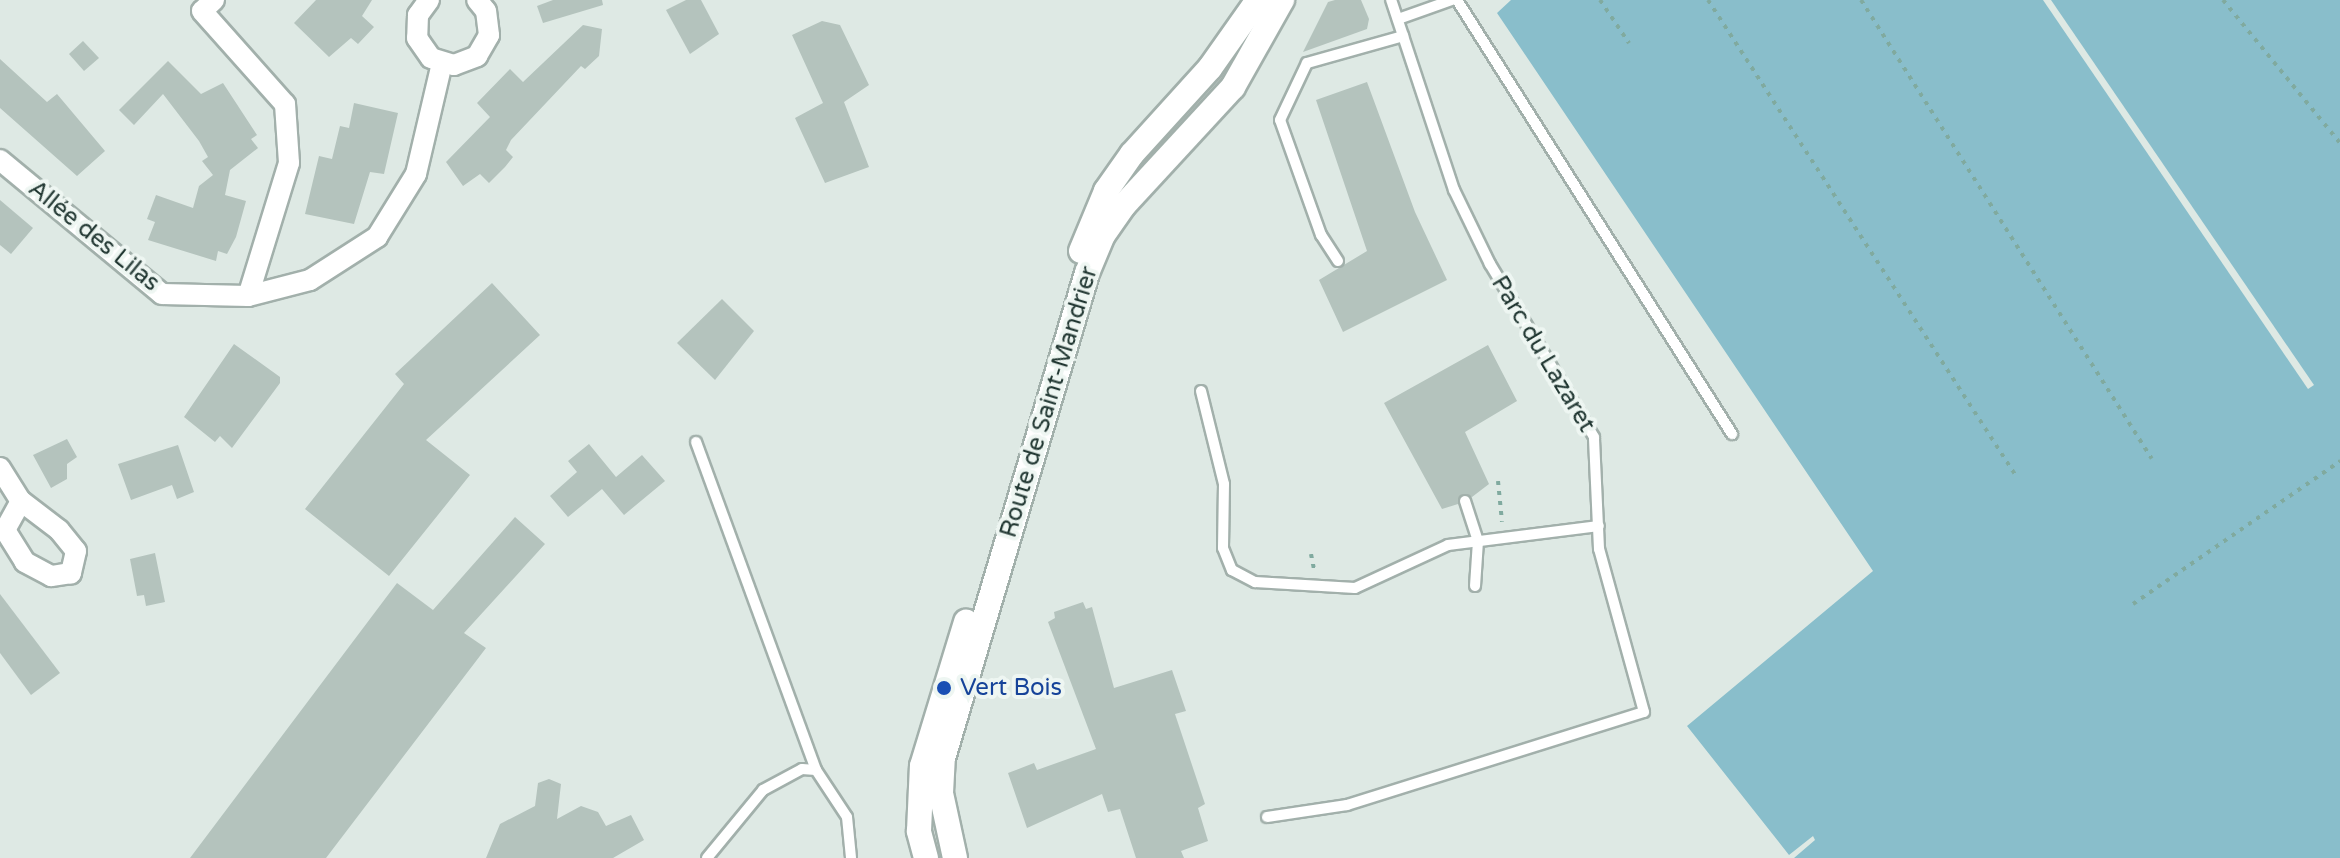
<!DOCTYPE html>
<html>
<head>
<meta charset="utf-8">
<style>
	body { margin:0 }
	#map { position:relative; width:2340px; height:858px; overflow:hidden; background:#dee9e4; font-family:"Varela Round",sans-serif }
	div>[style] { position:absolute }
	.water>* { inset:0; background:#89becb }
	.pier>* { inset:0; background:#dee9e4 }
	.building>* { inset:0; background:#b4c3bd }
	.path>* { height:4px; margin-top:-2px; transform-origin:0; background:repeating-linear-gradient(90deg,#80aa9f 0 4px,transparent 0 10px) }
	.roads { filter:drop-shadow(2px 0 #a2b0ab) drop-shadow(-2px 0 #a2b0ab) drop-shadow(0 2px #a2b0ab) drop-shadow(0 -2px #a2b0ab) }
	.service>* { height:10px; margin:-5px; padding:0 5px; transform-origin:5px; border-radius:5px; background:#fff }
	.minor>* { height:20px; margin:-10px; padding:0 10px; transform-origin:10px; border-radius:10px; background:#fff }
	.secondary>* { height:24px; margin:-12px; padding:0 12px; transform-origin:12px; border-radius:12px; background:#fff }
	.dots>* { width:22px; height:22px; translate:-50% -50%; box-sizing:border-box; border:4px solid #eef6f2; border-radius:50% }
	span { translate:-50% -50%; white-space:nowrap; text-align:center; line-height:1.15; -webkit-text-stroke:8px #eef6f2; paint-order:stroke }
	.street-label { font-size:24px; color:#213732 }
	.transit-label { font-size:24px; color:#164399 }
	.left { translate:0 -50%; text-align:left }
</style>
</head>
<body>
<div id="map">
	<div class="water">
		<div style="clip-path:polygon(1511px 0,2340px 0,2340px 858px,1794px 858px,1815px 840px,1813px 836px,1789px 855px,1687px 726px,1873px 571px,1497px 13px)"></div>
	</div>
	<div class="pier">
		<div style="clip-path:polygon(2043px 0,2051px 0,2314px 385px,2308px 389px)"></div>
	</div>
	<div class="building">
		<div style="clip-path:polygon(316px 0,372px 0,362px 16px,374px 27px,358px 44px,351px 38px,329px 57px,294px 23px)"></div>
		<div style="clip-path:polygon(553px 0,602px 0,603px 5px,543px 23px,537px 6px)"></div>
		<div style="clip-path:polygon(686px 0,701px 0,719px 34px,690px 54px,666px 10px)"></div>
		<div style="clip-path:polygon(1335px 0,1361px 0,1369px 19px,1367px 29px,1303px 52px,1328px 2px)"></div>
		<div style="clip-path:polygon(822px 21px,840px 25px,869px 85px,844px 102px,869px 167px,825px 183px,795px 118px,823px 103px,792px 35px)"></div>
		<div style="clip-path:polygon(583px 25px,602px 29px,599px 56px,585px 69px,581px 66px,511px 140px,506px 150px,513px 157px,505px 167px,489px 183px,480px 174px,463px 186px,446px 162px,490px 117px,477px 103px,510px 69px,523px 82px)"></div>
		<div style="clip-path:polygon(83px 41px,99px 58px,84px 71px,69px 54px)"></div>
		<div style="clip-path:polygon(0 59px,47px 102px,57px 94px,105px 151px,77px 176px,0 108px)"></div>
		<div style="clip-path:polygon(168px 61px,201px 94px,223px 83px,257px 135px,251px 139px,258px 148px,230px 170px,225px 195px,246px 201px,236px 237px,227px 254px,218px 251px,216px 261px,148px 240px,155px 222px,147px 219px,156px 195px,193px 208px,199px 186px,213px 175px,202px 161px,208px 157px,199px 141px,163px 94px,134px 125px,119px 110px)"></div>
		<div style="clip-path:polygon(1367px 82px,1415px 212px,1447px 280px,1343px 332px,1319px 280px,1367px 251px,1316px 100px)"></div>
		<div style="clip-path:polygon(354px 103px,398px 113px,384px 174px,370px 172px,354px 224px,305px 214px,319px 156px,332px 159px,340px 126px,349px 128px)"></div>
		<div style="clip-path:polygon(0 200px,33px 228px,11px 254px,0 245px)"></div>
		<div style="clip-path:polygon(492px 283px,540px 335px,426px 440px,470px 475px,389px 576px,305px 509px,404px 384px,395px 374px)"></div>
		<div style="clip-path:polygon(722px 299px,754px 331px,715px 380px,677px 343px)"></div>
		<div style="clip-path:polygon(234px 344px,280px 377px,280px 383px,232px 448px,220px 436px,215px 442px,184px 417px)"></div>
		<div style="clip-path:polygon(1488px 345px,1517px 401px,1465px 432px,1489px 484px,1472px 497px,1462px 494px,1458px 504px,1442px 509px,1384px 403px)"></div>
		<div style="clip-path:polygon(67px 439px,77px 457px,67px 464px,67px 479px,51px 488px,33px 455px)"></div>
		<div style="clip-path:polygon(589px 444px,616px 477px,642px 455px,665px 481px,624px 515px,602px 489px,568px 517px,550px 496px,577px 472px,568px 461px)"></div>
		<div style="clip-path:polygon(178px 445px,194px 492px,177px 499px,172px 485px,131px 500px,118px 464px)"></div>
		<div style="clip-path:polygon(515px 517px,545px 544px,464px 633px,486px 648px,326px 858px,190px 858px,397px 583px,433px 610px)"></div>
		<div style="clip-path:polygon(155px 553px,165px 602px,146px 606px,144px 595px,137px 596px,130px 559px)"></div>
		<div style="clip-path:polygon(0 594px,60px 673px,31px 695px,0 653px)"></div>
		<div style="clip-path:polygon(1083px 602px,1086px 609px,1092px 607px,1114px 688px,1172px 670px,1186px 711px,1175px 714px,1205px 804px,1198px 808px,1208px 841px,1181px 851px,1184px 858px,1136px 858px,1120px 809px,1108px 812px,1102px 794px,1027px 828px,1008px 773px,1034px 763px,1037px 770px,1096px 749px,1048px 622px,1055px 618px,1054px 612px)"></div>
		<div style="clip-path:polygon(549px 779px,561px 784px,557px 819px,581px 806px,598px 812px,606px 826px,631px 815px,644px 840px,613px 858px,486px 858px,500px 824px,535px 806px,538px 783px)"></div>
	</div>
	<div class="path">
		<div style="left:1600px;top:0;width:52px;rotate:56deg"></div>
		<div style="left:1708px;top:0;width:567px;rotate:57.09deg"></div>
		<div style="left:1861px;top:0;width:543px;rotate:57.63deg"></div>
		<div style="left:2223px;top:0;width:185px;rotate:50.7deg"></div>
		<div style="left:1498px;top:481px;width:41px;rotate:84.4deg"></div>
		<div style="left:1311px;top:554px;width:16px;rotate:79deg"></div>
		<div style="left:2133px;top:604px;width:252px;rotate:-34.6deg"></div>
	</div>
	<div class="roads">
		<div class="service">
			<div style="left:1457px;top:0;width:514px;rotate:57.64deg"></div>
			<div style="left:1398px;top:19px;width:57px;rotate:-19.4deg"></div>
			<div style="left:1338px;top:261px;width:31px;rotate:-123deg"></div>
			<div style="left:1321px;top:235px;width:122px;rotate:-109.6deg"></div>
			<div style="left:1280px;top:120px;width:63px;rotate:-64.7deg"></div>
			<div style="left:1307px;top:63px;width:100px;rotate:-15.7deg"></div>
			<div style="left:1201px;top:391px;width:96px;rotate:76.1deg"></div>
			<div style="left:1224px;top:484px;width:64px;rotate:90.9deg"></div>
			<div style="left:1223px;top:548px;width:24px;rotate:68deg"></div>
			<div style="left:1232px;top:570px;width:26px;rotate:28deg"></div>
			<div style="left:1255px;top:582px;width:100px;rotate:3.4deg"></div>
			<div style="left:1355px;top:588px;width:102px;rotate:-24.8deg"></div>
			<div style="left:1448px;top:545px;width:152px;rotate:-7.2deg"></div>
			<div style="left:696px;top:442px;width:349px;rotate:69.9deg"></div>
			<div style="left:816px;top:770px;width:56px;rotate:56.6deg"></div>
			<div style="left:847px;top:817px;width:41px;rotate:84.4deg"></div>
			<div style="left:1465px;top:501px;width:42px;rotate:72deg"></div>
			<div style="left:1478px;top:541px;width:45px;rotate:93.8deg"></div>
			<div style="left:1267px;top:817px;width:81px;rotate:-8.5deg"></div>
			<div style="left:1347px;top:805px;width:311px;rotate:-17.4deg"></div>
			<div style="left:1644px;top:712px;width:169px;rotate:-105.4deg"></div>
			<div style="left:1599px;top:549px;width:112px;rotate:-92.6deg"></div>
			<div style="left:1594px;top:437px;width:202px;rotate:-121deg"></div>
			<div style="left:1490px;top:264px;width:82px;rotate:-115.9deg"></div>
			<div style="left:1454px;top:190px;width:200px;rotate:-108.3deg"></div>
			<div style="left:707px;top:858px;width:88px;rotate:-50.5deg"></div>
			<div style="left:763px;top:790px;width:44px;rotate:-28.3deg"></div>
			<div style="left:802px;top:769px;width:14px;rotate:4deg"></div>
		</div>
		<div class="minor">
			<div style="left:214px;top:0;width:16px;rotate:137deg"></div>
			<div style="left:202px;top:11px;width:125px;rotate:48.3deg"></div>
			<div style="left:285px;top:104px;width:59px;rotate:86.1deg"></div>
			<div style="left:289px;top:163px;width:139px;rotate:107.1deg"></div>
			<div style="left:429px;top:0;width:19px;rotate:126deg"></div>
			<div style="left:418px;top:15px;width:23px;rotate:92deg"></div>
			<div style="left:417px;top:38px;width:24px;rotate:55deg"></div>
			<div style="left:431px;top:58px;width:24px;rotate:17deg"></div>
			<div style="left:454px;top:65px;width:25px;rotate:-21deg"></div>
			<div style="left:477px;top:56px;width:24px;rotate:-60deg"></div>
			<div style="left:489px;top:35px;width:24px;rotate:-97deg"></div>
			<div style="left:486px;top:11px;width:14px;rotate:-129deg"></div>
			<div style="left:0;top:160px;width:210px;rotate:39.6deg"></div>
			<div style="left:162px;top:294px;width:86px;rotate:1.3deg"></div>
			<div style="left:248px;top:296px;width:64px;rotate:-14.5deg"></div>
			<div style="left:310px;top:280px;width:80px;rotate:-32.7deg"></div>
			<div style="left:377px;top:237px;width:74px;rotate:-58.2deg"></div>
			<div style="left:416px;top:174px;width:114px;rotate:-76.8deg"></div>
			<div style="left:0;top:468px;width:39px;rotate:58deg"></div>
			<div style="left:21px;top:501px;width:48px;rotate:37.3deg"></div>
			<div style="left:59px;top:530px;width:27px;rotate:51deg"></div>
			<div style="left:76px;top:551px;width:23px;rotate:103deg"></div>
			<div style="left:71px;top:573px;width:20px;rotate:171deg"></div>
			<div style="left:51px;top:576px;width:30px;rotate:-152deg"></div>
			<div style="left:25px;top:562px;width:38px;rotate:-122deg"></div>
			<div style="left:5px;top:530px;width:33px;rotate:-61deg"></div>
		</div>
		<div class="secondary">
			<div style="left:1081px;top:251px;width:65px;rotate:-67.4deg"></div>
			<div style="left:1106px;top:191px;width:45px;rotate:-54.9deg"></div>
			<div style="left:1132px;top:154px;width:116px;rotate:-47.8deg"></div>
			<div style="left:1210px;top:68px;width:83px;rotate:-54.8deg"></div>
			<div style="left:926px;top:858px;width:28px;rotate:-105deg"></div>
			<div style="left:919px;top:831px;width:65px;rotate:-87.4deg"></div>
			<div style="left:922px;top:766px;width:151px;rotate:-73deg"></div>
			<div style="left:955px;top:858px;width:66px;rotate:-102.2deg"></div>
			<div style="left:941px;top:793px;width:35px;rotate:-87deg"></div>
			<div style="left:943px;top:758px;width:506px;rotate:-73.46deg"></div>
			<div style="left:1087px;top:273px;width:41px;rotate:-67.2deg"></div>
			<div style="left:1103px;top:235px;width:38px;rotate:-55deg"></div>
			<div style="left:1125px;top:204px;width:159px;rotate:-47.3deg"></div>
			<div style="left:1233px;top:87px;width:100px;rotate:-60.6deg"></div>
		</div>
	</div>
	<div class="dots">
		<div style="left:944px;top:688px;background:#1a4fb4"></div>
	</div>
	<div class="street-label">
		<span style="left:94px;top:236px;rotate:39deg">Allée des Lilas</span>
		<span style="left:1543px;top:354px;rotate:59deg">Parc du Lazaret</span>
		<span style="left:1049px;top:402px;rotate:-73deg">Route de Saint-Mandrier</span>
	</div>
	<div class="transit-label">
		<span class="left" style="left:960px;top:688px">Vert Bois</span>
	</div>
</div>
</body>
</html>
